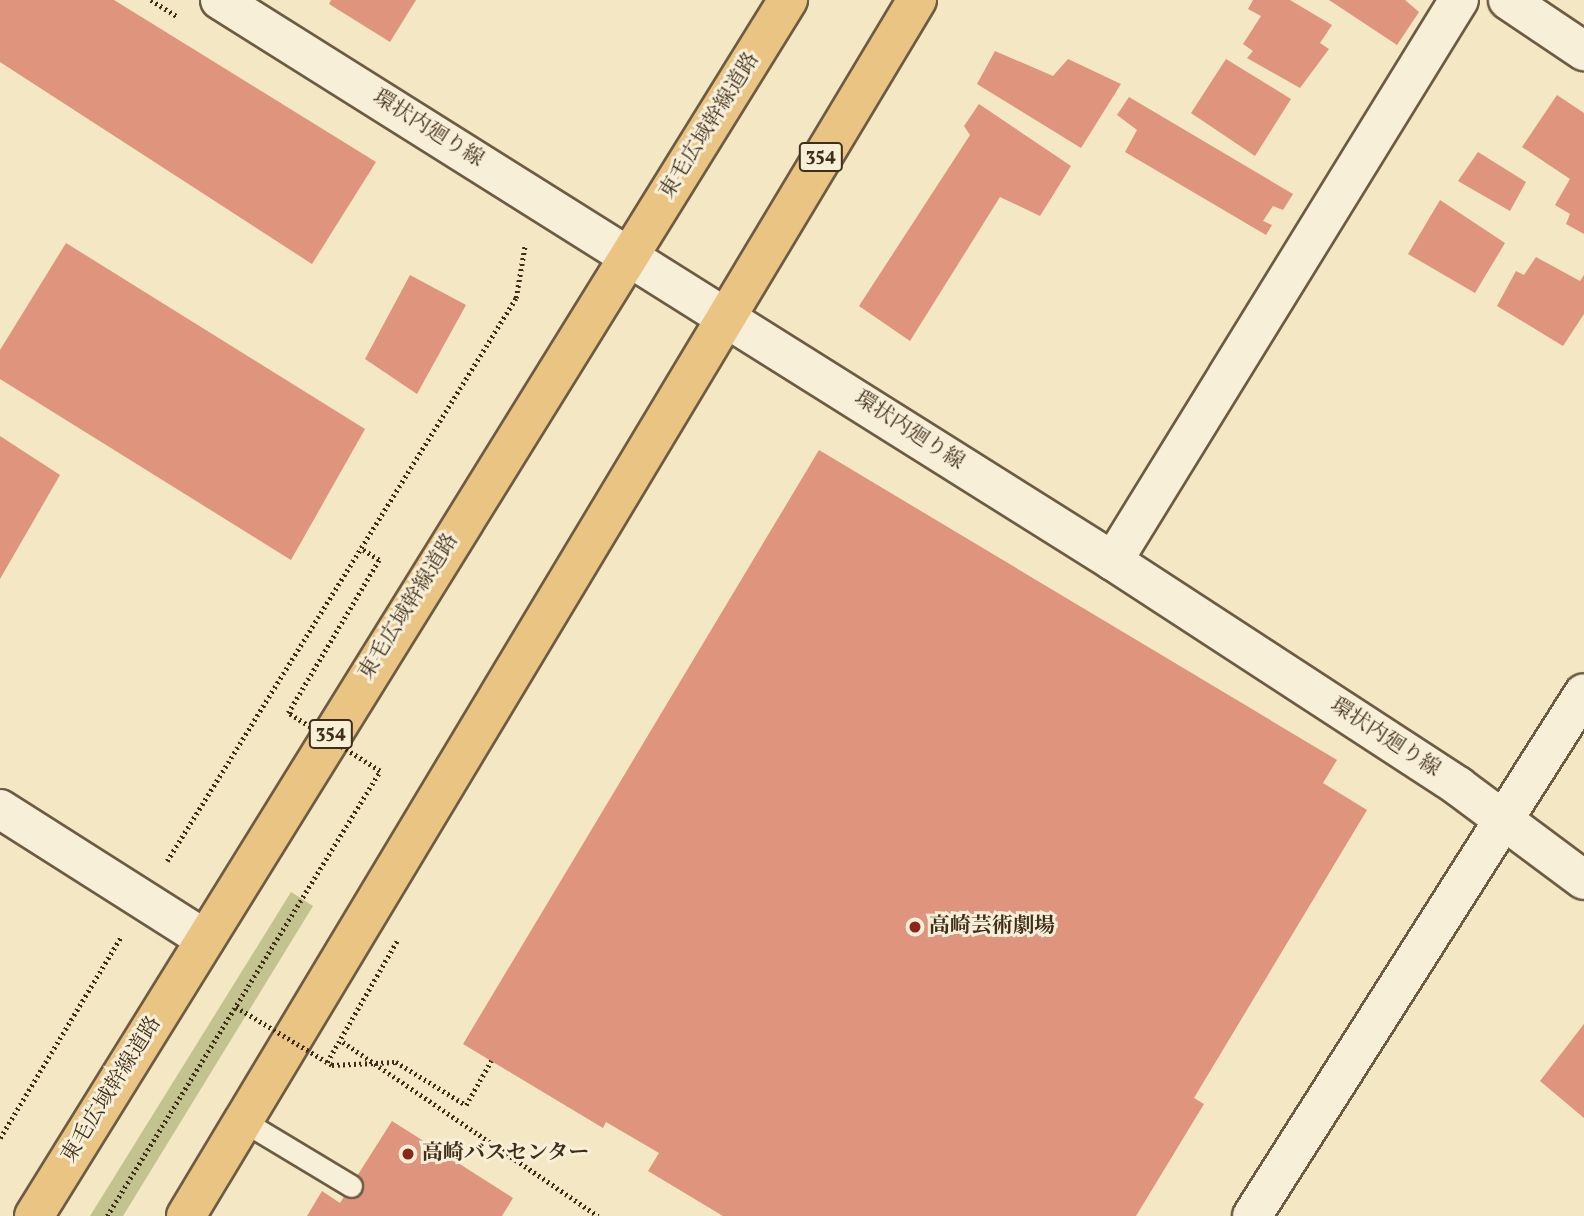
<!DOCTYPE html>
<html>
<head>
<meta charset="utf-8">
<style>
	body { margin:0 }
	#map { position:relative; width:1584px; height:1216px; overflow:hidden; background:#f4e7c3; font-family:Vollkorn,"Noto Serif JP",serif }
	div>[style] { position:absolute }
	.green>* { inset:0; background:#c2c38f }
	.building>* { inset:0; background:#df947e }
	.path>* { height:4.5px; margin-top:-2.25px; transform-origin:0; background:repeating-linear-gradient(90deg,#402e19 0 2px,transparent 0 5.5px) }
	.roads { filter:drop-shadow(2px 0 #6d5c44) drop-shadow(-2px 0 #6d5c44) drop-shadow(0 2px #6d5c44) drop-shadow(0 -2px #6d5c44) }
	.lane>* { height:21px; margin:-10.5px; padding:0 10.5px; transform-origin:10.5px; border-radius:10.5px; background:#f8efd8 }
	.street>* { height:38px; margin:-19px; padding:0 19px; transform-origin:19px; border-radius:19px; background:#f8efd8 }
	.secondary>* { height:38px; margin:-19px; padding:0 19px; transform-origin:19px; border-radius:19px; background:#f8efd8 }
	.highway>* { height:38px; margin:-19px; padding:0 19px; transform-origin:19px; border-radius:19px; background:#eac482 }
	.path-bridge>* { height:4.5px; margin-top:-2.25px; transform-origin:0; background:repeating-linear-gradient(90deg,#402e19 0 2px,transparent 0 5.5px) }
	.dots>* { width:19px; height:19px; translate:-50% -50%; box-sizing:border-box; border:4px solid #f8efd8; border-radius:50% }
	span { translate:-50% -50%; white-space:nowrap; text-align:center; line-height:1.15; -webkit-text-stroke:6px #f8efd8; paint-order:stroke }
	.shield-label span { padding:2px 5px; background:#f8efd8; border:2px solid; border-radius:5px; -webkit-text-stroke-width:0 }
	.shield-label { font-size:19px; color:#402e19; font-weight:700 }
	.street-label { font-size:21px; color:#402e19 }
	.poi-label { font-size:21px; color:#402e19; font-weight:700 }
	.left { translate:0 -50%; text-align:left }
</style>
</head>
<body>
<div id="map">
	<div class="green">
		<div style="clip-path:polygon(291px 892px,313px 906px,123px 1216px,90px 1216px)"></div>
	</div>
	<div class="building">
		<div style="clip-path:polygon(0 0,114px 0,376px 162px,312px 264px,0 62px)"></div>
		<div style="clip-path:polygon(331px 0,416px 0,390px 42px,329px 4px)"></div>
		<div style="clip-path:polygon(1253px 0,1290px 0,1332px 25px,1320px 43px,1329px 49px,1300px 88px,1247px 58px,1253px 51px,1243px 44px,1261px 16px,1248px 9px)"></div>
		<div style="clip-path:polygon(1329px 0,1405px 0,1419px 12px,1397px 45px)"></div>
		<div style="clip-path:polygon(995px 51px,1053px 76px,1068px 59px,1121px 84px,1081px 148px,977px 84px)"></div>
		<div style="clip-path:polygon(1226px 59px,1291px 99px,1255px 156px,1191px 113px)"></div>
		<div style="clip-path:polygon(1557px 95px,1584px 113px,1584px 234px,1566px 224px,1570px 214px,1555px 205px,1570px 179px,1522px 147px)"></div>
		<div style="clip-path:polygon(1129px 97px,1293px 194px,1283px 210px,1273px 206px,1263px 221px,1272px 225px,1266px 235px,1125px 152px,1137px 130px,1117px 115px)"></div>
		<div style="clip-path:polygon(979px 104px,1071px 166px,1040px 216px,1000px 197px,910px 341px,859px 306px,970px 135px,964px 126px)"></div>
		<div style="clip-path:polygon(1478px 152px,1526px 182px,1510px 211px,1458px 181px)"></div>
		<div style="clip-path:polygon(1440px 200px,1505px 243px,1475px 293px,1408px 254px)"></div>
		<div style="clip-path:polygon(66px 243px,365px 429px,291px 560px,0 379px,0 350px)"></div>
		<div style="clip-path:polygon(1536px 257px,1580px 281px,1584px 275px,1584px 314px,1563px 346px,1497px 306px,1516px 271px,1524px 275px)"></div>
		<div style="clip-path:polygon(410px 275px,466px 305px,417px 394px,365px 359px)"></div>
		<div style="clip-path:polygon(0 436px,60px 475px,0 579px)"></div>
		<div style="clip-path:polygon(819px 450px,1337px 760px,1323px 783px,1367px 810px,1194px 1098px,1204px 1104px,1136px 1216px,723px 1216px,648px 1171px,659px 1153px,606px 1122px,603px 1128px,463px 1044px)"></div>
		<div style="clip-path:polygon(1584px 1024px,1584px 1118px,1540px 1081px)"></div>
		<div style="clip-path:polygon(392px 1121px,513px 1198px,502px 1216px,307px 1216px,322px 1191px,340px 1203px)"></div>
	</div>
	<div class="path">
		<div style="left:151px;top:0;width:31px;rotate:32deg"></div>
		<div style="left:288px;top:713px;width:178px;rotate:-59.3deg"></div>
		<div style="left:379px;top:560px;width:22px;rotate:-148deg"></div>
		<div style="left:167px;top:861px;width:662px;rotate:-58.21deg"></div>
		<div style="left:516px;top:298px;width:54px;rotate:-80.4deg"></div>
		<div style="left:343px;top:1042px;width:309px;rotate:34.3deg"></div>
		<div style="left:0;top:1138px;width:235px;rotate:-59deg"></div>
	</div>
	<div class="roads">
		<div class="lane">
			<div style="left:243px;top:1121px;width:126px;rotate:31deg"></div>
		</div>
		<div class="street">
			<div style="left:1113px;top:561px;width:659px;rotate:-58.34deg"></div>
			<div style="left:0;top:809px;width:243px;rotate:32.4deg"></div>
			<div style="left:1252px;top:1216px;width:619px;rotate:-57.59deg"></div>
		</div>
		<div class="secondary">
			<div style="left:220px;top:0;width:1055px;rotate:32.14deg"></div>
			<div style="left:1113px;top:561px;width:412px;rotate:33.1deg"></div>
			<div style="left:1458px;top:786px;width:157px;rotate:36.7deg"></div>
			<div style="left:1508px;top:0;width:92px;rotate:33.9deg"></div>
		</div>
		<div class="highway">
			<div style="left:34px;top:1216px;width:1431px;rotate:-58.2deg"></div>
			<div style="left:186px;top:1216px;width:1419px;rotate:-58.99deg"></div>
		</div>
	</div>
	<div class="path-bridge">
		<div style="left:236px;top:1007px;width:112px;rotate:31.1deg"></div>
		<div style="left:332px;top:1065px;width:64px;rotate:-2.7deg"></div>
		<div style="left:396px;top:1062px;width:82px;rotate:31.6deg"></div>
		<div style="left:466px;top:1105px;width:51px;rotate:-60.4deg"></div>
		<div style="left:327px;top:1062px;width:140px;rotate:-60deg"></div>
		<div style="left:107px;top:1216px;width:522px;rotate:-58.47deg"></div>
		<div style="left:380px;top:771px;width:109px;rotate:-147.8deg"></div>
	</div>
	<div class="dots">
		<div style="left:915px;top:927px;background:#8f2418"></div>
		<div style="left:408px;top:1154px;background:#8f2418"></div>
	</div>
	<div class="shield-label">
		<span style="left:821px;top:157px">354</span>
		<span style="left:331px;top:734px">354</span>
	</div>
	<div class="street-label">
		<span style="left:710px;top:126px;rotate:-58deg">東毛広域幹線道路</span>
		<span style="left:428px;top:129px;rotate:32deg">環状内廻り線</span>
		<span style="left:909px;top:431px;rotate:33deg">環状内廻り線</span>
		<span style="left:409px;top:607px;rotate:-58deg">東毛広域幹線道路</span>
		<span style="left:1385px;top:738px;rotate:33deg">環状内廻り線</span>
		<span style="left:112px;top:1090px;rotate:-58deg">東毛広域幹線道路</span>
	</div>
	<div class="poi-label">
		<span class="left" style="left:929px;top:927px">高崎芸術劇場</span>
		<span class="left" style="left:422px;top:1154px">高崎バスセンター</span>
	</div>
</div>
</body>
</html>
